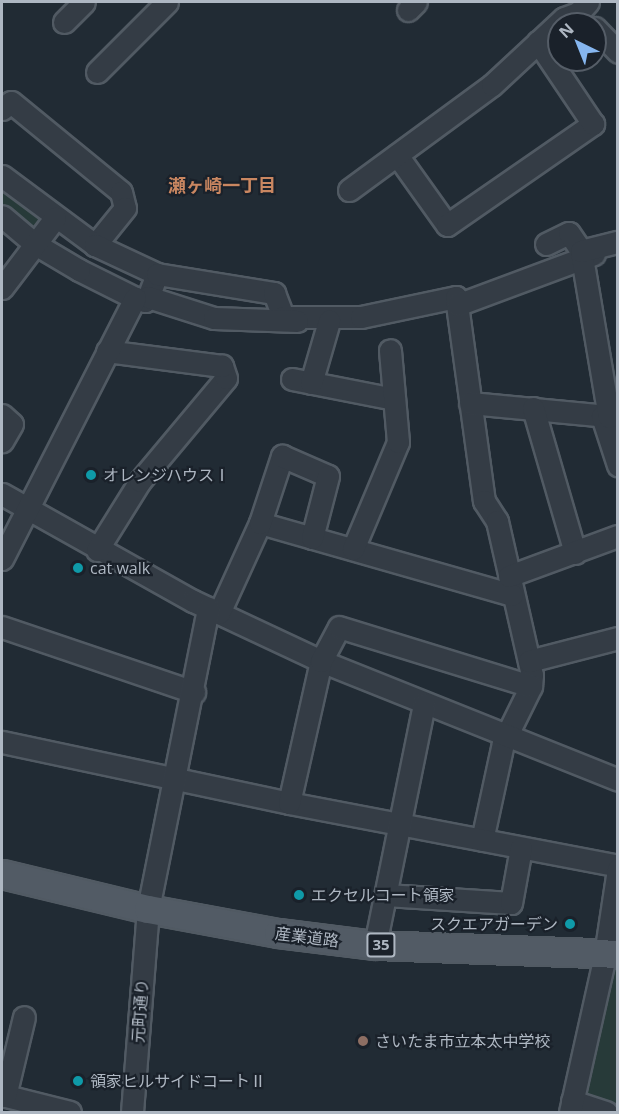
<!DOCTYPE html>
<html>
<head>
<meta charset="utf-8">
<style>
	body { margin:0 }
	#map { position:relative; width:619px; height:1114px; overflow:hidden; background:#212b34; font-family:"Open Sans","Noto Sans JP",sans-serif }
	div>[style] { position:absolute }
	.green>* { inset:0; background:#273a39 }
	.roads { filter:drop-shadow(2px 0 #515a63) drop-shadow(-2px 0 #515a63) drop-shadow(0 2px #515a63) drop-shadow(0 -2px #515a63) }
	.minor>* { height:21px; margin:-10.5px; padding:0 10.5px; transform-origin:10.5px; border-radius:10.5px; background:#343c45 }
	.major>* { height:27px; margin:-13.5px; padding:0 13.5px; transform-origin:13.5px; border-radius:13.5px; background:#525b65 }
	.dots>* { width:16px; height:16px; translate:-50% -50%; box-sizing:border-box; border:3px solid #1a212a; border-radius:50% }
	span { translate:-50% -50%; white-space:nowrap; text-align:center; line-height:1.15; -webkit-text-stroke:4.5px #1a212a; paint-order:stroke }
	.shield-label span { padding:2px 4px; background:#1a212a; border:2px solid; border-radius:4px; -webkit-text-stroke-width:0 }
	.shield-label { font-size:15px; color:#aeb7c2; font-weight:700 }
	.poi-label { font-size:16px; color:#aeb7c2 }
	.left { translate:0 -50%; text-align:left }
	.right { translate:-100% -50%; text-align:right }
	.street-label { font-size:16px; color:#aeb7c2 }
	.neighbourhood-label { font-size:18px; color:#ca8761; font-weight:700 }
	.frame { position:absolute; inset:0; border:3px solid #aeb7c2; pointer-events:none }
	.north { position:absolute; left:547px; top:12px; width:60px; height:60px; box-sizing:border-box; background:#1a212a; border:2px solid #555d67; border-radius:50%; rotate:317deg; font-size:16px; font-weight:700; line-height:24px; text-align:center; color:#aeb7c2 }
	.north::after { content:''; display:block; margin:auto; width:21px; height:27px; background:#86b6ef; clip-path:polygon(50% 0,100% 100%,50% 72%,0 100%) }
</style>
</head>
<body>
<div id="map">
	<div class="green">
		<div style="clip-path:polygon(2px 184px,44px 219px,34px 238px,2px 212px)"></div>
		<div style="clip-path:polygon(617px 967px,617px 1105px,584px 1093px,609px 975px)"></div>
	</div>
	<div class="roads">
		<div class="minor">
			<div style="left:408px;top:10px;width:11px;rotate:-45deg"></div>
			<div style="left:64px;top:22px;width:28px;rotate:-45deg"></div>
			<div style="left:595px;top:28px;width:33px;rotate:46deg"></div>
			<div style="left:97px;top:72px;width:99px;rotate:-45deg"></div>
			<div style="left:2px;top:109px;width:11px;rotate:-38deg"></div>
			<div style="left:11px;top:102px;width:142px;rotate:39.3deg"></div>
			<div style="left:121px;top:192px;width:16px;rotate:76deg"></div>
			<div style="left:125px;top:208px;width:48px;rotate:129deg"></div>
			<div style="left:397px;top:155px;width:86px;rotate:54.5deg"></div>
			<div style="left:447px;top:225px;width:178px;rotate:-34.7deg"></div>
			<div style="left:593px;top:124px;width:99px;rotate:-123.9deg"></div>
			<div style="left:2px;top:176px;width:116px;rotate:36.6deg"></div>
			<div style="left:95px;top:245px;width:68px;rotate:25.1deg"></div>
			<div style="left:157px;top:274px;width:25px;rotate:111deg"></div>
			<div style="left:148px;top:297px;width:5px;rotate:127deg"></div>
			<div style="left:145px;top:301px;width:10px;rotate:-163deg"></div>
			<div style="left:135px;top:298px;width:63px;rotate:-153.4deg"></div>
			<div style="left:79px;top:270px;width:51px;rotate:-149.4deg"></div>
			<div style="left:35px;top:244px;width:43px;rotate:-139.7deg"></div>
			<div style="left:349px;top:190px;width:177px;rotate:-36.3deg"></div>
			<div style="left:492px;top:85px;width:98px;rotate:-42.9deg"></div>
			<div style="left:564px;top:18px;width:15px;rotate:-20deg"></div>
			<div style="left:578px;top:13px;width:15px;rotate:-48deg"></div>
			<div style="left:546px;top:244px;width:25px;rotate:-26deg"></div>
			<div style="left:569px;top:233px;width:22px;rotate:56deg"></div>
			<div style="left:157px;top:274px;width:119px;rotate:9.2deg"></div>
			<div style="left:274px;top:293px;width:26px;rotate:69deg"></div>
			<div style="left:283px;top:317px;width:78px"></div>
			<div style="left:361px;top:317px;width:97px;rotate:-11.9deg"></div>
			<div style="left:456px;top:297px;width:206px;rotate:82.2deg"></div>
			<div style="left:484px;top:501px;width:24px;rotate:57deg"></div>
			<div style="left:497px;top:521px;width:158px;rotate:77.2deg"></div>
			<div style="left:532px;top:675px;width:11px;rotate:95deg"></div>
			<div style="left:531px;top:686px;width:64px;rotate:116.2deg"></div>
			<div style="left:503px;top:743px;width:99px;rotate:102.2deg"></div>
			<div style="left:2px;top:288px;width:88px;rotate:-52.9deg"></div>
			<div style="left:148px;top:297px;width:69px;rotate:17.7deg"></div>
			<div style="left:214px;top:318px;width:83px;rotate:2.1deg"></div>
			<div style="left:457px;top:305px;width:146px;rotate:-20.4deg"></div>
			<div style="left:292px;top:379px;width:104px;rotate:11.1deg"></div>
			<div style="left:311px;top:383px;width:65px;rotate:-73.8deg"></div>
			<div style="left:470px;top:403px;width:149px;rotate:5.4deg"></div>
			<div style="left:533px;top:408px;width:151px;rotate:73.8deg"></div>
			<div style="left:2px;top:415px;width:13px;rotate:42deg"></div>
			<div style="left:12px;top:424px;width:20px;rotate:120deg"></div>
			<div style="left:602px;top:416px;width:52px;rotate:71.9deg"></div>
			<div style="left:609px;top:417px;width:168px;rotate:-99.6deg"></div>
			<div style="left:581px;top:251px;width:38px;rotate:-14deg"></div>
			<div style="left:2px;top:494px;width:219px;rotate:29.3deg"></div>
			<div style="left:193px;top:601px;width:141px;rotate:25.1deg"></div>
			<div style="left:321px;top:661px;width:320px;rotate:21.8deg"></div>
			<div style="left:260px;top:523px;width:262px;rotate:15.9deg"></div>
			<div style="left:353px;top:549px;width:116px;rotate:-67.2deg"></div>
			<div style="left:398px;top:442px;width:92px;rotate:-95deg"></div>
			<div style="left:97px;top:550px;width:81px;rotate:-58.1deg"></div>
			<div style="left:140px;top:481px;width:134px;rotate:-50.1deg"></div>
			<div style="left:226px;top:378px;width:13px;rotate:-108deg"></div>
			<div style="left:222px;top:366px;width:116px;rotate:-172.6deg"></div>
			<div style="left:2px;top:559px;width:293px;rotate:-63deg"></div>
			<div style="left:509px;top:576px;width:116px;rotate:-20.2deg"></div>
			<div style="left:219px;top:613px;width:99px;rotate:-65.5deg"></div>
			<div style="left:260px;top:523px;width:71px;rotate:-71.8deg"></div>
			<div style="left:282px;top:456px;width:50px;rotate:23.5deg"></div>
			<div style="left:328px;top:476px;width:64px;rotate:104.5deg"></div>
			<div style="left:2px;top:627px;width:203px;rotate:18.7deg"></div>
			<div style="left:529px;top:661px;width:92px;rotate:-14.5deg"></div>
			<div style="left:2px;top:742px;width:293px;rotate:12deg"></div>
			<div style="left:289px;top:803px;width:335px;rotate:10.8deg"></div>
			<div style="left:289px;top:803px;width:146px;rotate:-77.3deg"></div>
			<div style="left:321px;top:661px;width:38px;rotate:-62deg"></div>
			<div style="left:339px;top:627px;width:201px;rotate:17.1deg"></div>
			<div style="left:386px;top:895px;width:125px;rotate:3.7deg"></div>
			<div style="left:511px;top:903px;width:56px;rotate:-79.7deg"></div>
			<div style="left:375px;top:945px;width:246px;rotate:-78.5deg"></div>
			<div style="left:2px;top:1095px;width:70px;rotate:14deg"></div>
			<div style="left:5px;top:1096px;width:81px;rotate:-76.5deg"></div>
			<div style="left:572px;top:1101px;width:36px;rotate:18deg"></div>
			<div style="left:132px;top:1112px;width:204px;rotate:-85.5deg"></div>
			<div style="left:148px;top:909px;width:307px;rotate:-78.7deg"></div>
			<div style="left:570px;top:1112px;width:161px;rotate:-77.4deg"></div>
			<div style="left:605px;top:955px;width:87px;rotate:-81.4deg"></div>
		</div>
		<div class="major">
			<div style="left:2px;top:874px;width:150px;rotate:13.5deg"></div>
			<div style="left:148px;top:909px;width:132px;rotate:10.5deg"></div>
			<div style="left:278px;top:933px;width:98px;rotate:7.1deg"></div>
			<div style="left:375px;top:945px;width:243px;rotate:2.1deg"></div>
		</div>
	</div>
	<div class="dots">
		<div style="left:91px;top:475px;background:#0f9aa8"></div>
		<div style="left:78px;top:568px;background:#0f9aa8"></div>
		<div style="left:299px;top:895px;background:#0f9aa8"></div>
		<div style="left:570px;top:924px;background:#0f9aa8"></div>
		<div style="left:363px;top:1041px;background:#8d6e63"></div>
		<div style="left:78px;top:1081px;background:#0f9aa8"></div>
	</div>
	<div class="shield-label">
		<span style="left:381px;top:945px">35</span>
	</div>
	<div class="poi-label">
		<span class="left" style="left:103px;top:475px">オレンジハウスⅠ</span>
		<span class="left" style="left:90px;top:568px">cat walk</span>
		<span class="left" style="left:311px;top:895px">エクセルコート領家</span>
		<span class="right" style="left:558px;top:924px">スクエアガーデン</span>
		<span class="left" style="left:375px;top:1041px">さいたま市立本太中学校</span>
		<span class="left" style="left:90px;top:1081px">領家ヒルサイドコートⅡ</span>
	</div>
	<div class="street-label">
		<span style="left:307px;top:937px;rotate:7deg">産業道路</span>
		<span style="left:140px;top:1011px;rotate:-86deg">元町通り</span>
	</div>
	<div class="neighbourhood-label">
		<span style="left:222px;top:185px">瀬ヶ崎一丁目</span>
	</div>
	<div class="frame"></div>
	<div class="north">N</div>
</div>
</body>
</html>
